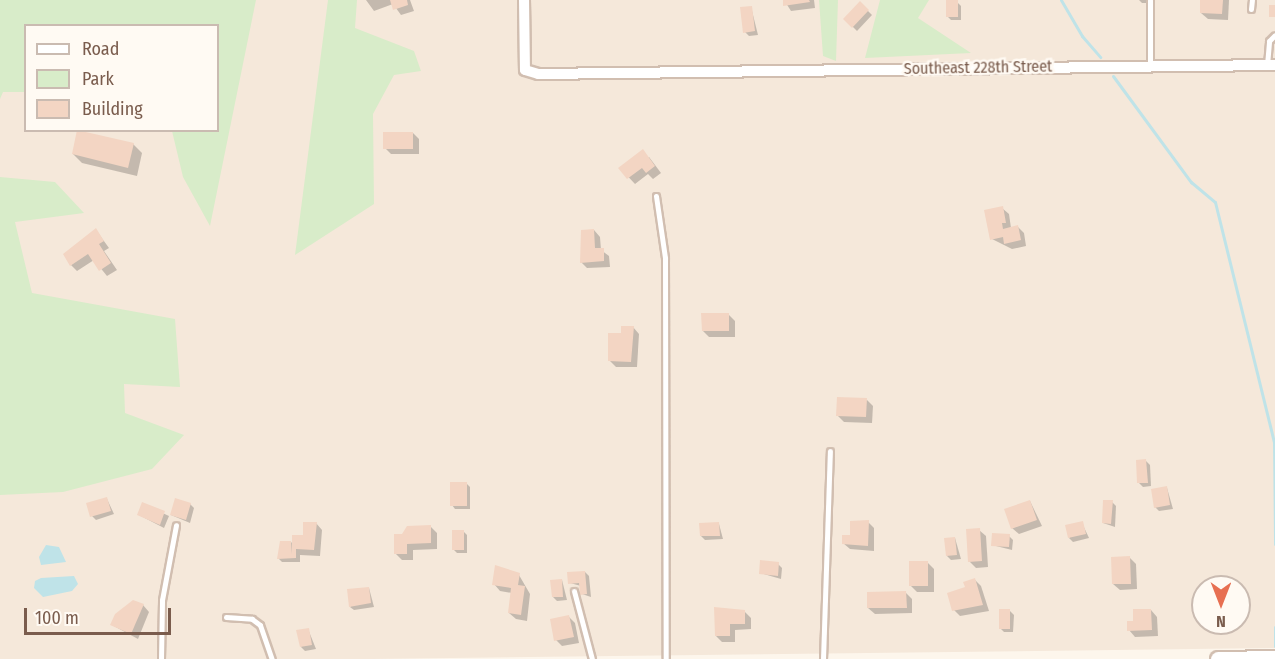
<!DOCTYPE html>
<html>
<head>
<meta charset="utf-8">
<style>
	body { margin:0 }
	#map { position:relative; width:1275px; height:659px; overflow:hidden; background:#fdf6ec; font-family:"Fira Sans Condensed",sans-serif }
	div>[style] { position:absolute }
	.residential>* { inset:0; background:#f5e8da }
	.green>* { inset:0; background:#d8ecc9 }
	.water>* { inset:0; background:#bfe3e8 }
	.shadow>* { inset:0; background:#0003 }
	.stream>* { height:3px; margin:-1.5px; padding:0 1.5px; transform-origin:1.5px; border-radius:1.5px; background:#bfe3e8 }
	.building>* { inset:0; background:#f3d5c3 }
	.roads { filter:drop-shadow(2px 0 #d1beb0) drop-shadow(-2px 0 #d1beb0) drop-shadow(0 2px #d1beb0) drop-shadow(0 -2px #d1beb0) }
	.lane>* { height:5px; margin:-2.5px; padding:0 2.5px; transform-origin:2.5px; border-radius:2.5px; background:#fff }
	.street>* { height:10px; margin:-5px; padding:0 5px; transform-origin:5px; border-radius:5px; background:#fff }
	.secondary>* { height:15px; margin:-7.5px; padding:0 7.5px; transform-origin:7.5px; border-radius:7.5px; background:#fff }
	span { translate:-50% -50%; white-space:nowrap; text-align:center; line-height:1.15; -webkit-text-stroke:5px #fffaf3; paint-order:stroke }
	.street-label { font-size:16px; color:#7a5c4d }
	.legend { position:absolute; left:24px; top:24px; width:195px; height:108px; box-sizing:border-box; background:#fffaf3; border:2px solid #cabbb1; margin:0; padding:8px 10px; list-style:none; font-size:18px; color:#7a5c4d }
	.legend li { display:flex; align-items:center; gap:12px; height:30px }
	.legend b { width:30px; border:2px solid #cabbb1 }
	.north { position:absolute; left:1191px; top:575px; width:60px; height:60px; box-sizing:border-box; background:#fffaf3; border:2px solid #cabbb1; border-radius:50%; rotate:180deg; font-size:16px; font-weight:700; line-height:24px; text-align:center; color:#7a5c4d }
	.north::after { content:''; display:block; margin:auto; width:21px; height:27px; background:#e76f51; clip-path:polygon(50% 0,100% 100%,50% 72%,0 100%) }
	.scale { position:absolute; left:24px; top:608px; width:147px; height:27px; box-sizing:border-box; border:3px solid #7a5c4d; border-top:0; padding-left:8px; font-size:18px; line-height:21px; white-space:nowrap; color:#7a5c4d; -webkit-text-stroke:4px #fffaf3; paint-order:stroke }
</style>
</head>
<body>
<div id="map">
	<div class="residential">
		<div style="clip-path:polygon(evenodd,191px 0,1275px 0,1275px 648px,373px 659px,0 659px,0 51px,25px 52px,26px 130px,218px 130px,218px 26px,191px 0,1203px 587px,1239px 587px,1239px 623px,1203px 623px,1203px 587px)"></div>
	</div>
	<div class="green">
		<div style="clip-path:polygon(0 0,256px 0,210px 226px,183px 177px,172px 131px,218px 130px,218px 26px,26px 26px,25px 92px,3px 92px,0 99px)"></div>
		<div style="clip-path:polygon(328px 0,357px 0,355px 28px,414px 51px,421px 71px,394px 75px,373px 114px,374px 204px,295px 255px)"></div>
		<div style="clip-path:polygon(819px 0,838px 0,836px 61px,823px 56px)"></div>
		<div style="clip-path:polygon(880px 0,929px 0,918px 18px,971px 53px,865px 58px)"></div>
		<div style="clip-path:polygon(0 177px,55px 182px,84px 213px,15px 222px,32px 293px,175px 319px,180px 387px,124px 384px,125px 413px,184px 435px,152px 469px,63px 492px,0 495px)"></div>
	</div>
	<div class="water">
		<div style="clip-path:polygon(46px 545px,59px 547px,66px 562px,41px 565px,39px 557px)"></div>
		<div style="clip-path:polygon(74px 576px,78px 584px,72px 591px,43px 597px,34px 588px,35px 581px,41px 578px)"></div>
	</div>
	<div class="shadow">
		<div style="clip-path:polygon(366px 0,410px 0,414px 11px,401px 15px,393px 4px,374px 11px)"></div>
		<div style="clip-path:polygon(784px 0,814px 0,815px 8px,791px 11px)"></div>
		<div style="clip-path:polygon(1139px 0,1149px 0,1149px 3px,1142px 3px)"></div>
		<div style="clip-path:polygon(1202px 0,1229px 0,1228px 20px,1208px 19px,1201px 13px)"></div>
		<div style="clip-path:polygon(957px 2px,961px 6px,961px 20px,951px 20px,947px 16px)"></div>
		<div style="clip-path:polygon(860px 3px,872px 15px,857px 31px,845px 19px)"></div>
		<div style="clip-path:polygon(751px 7px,758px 35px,749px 36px,745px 32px)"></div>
		<div style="clip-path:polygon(413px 133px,419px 139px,419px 154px,391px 154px,385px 148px)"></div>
		<div style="clip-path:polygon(133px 144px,142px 153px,137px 176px,82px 163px,73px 154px)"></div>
		<div style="clip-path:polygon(649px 157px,661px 173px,653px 179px,648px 174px,635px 184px,620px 168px)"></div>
		<div style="clip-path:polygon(1002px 208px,1009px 214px,1011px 228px,1018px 227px,1024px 233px,1026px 246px,1012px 249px,992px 239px)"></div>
		<div style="clip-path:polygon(96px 230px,109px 248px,104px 251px,117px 270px,107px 276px,94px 260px,77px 271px,71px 265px)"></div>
		<div style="clip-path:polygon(594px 230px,600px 237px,601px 250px,609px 256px,610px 267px,587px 268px,581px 262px)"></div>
		<div style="clip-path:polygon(728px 314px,735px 321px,735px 337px,709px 337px,703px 331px)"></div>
		<div style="clip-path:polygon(633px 327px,639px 334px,637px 367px,616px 367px,610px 361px,623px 334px)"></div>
		<div style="clip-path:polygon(867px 400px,873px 406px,872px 423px,844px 422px,837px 415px)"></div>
		<div style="clip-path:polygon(1146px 461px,1150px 465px,1151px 486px,1143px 487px,1139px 483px)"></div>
		<div style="clip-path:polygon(466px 483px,470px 487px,470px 509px,455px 509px,452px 505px)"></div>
		<div style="clip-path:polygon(1167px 488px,1173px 509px,1159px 511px,1155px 507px)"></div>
		<div style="clip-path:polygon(107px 499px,114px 514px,96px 520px,92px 516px)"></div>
		<div style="clip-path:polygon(1030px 501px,1042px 526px,1019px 534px,1012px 528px)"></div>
		<div style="clip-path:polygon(1112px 502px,1116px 506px,1115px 527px,1103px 523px)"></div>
		<div style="clip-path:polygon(143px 504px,169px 516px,164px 528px,139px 515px)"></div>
		<div style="clip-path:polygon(190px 504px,194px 508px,190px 523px,171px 515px)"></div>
		<div style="clip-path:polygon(868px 522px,874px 528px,874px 551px,850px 549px,843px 543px)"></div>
		<div style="clip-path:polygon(316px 523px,322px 530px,320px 556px,300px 555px,300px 562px,282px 562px,278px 558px,291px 542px,294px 545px)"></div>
		<div style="clip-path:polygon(1082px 523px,1089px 538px,1073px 542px,1069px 538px)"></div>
		<div style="clip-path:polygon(719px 524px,723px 539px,705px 540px,701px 536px)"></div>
		<div style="clip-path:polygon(431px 527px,437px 533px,437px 549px,413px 550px,413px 560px,402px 560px,395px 553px,402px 535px)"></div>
		<div style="clip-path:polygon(979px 530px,986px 536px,988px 567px,976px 568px,969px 561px)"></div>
		<div style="clip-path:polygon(463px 531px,467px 535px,467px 553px,457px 553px,453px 549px)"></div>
		<div style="clip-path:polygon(1009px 536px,1013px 540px,1012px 550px,992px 545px)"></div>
		<div style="clip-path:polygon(955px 538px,961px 559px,951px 560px,947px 556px)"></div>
		<div style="clip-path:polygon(1129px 557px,1136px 564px,1137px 589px,1120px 590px,1113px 584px)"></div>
		<div style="clip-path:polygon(927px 562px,934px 569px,934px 592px,917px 592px,911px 586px)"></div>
		<div style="clip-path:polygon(778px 564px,782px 568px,781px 579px,760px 573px)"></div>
		<div style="clip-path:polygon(585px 572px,589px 576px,591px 597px,582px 594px,581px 586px,570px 583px)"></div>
		<div style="clip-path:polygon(519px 575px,530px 594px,527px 621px,516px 619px,509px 613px,512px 593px,500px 591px,494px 584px)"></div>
		<div style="clip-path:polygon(562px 580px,567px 600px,557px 601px,553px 597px)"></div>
		<div style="clip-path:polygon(975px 580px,981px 586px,989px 611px,960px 616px,954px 610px)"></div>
		<div style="clip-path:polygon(369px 588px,374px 607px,354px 610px,350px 607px)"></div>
		<div style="clip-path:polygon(906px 593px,912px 599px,912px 613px,875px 614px,868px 608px)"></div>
		<div style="clip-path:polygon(143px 605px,149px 612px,138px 639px,112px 625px)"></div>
		<div style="clip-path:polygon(1151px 610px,1157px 617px,1158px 636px,1135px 637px,1129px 630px)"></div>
		<div style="clip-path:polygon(744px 611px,751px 618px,751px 629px,735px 630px,735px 642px,722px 642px,716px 636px)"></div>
		<div style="clip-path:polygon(1010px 611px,1014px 615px,1013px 632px,1004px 632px,1000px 628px)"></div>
		<div style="clip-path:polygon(568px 616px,575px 623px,579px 643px,562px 646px,556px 640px)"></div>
		<div style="clip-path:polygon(308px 629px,316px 649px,305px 651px,301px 647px)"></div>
	</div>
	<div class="stream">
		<div style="left:1061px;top:0;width:42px;rotate:59.7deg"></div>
		<div style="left:1082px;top:36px;width:28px;rotate:49deg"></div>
		<div style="left:1113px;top:76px;width:132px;rotate:53.7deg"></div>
		<div style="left:1191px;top:182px;width:31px;rotate:40deg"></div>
		<div style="left:1215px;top:202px;width:247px;rotate:76.2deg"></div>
		<div style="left:1274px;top:442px;width:102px;rotate:89.4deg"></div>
		<div style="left:1275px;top:646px;width:19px;rotate:-90deg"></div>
	</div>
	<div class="building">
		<div style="clip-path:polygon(390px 0,407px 0,408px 5px,393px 10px)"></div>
		<div style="clip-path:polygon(783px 0,809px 0,810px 2px,783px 6px)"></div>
		<div style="clip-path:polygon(946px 0,958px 0,958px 17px,946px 17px)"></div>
		<div style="clip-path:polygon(1200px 0,1223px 0,1222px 14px,1200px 13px)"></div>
		<div style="clip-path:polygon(860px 1px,869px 10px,852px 28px,843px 19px)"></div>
		<div style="clip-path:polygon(1269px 5px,1275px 5px,1275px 17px,1269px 17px)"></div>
		<div style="clip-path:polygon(752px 6px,755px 31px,743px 33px,740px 7px)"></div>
		<div style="clip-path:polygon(77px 130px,134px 143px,128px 168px,72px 154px)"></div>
		<div style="clip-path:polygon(383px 132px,413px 132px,413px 149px,383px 149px)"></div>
		<div style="clip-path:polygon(643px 149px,655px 166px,646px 173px,642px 168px,627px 179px,618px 168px)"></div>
		<div style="clip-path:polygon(1003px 206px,1006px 223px,1002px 223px,1003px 229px,1018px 225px,1021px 240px,1004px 244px,1003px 237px,990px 240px,984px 210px)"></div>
		<div style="clip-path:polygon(96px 228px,104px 241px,99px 244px,111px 263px,99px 271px,88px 254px,70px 266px,63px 254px)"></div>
		<div style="clip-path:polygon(594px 229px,595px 248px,604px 248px,604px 261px,580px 263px,581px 230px)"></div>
		<div style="clip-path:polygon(701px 313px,729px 313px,729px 331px,702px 331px)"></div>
		<div style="clip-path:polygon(621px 326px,634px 326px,631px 362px,608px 361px,608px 333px,621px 333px)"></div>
		<div style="clip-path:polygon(837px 397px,867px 398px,866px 417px,836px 416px)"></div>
		<div style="clip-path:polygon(1146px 459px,1148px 483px,1137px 483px,1136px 460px)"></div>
		<div style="clip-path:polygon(450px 482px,467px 482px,467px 506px,450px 506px)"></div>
		<div style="clip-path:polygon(1167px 486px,1170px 505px,1154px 508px,1151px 489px)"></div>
		<div style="clip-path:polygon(107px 497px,111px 511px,90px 517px,86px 503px)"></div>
		<div style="clip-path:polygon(175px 498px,191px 503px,186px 520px,170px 515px)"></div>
		<div style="clip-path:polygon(1030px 500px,1037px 520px,1011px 529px,1004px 509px)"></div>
		<div style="clip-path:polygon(1103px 500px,1113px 500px,1111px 524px,1102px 523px)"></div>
		<div style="clip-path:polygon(142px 502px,165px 511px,160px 525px,137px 515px)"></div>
		<div style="clip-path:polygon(869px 520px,868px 546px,842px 544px,842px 535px,850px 535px,850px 521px)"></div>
		<div style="clip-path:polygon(1083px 521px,1086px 534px,1068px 538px,1065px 525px)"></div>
		<div style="clip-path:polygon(303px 522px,317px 522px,314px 550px,296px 549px,296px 558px,277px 559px,280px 541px,291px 541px,292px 554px,292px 535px,303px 535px)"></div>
		<div style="clip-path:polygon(719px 522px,720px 536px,700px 536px,699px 523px)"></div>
		<div style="clip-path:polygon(431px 525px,431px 543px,407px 544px,407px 554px,394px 554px,394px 534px,402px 534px,407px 526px)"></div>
		<div style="clip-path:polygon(980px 528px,982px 561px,968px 562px,966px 529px)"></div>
		<div style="clip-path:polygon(452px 530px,464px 530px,464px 550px,452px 550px)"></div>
		<div style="clip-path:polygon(992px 533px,1010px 534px,1009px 547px,991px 546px)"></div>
		<div style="clip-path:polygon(955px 537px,957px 555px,946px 556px,944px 538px)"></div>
		<div style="clip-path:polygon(1130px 556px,1131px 584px,1112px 584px,1111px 557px)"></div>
		<div style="clip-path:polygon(760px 560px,779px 562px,778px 576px,759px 574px)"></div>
		<div style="clip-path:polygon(909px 561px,928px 561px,928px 586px,909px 586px)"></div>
		<div style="clip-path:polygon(495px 565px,520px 573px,518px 585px,525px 586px,521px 615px,508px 613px,511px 588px,492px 585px)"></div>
		<div style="clip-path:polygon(585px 571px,587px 594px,580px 595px,579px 583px,568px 584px,567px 572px)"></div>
		<div style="clip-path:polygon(975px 578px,983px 605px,952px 611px,947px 593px,965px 587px,963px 582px)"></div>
		<div style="clip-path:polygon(562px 579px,563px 597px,552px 597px,550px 580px)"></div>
		<div style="clip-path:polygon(369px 587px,371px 603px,349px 607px,347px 589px)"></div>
		<div style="clip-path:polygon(906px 591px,907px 608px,867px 608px,867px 592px)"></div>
		<div style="clip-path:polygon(133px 600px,144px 604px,131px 634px,110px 625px,115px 614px)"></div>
		<div style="clip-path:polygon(714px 607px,745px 610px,745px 624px,730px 624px,730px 636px,715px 636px)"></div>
		<div style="clip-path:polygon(999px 609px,1010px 609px,1010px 629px,999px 629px)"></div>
		<div style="clip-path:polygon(1133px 609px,1151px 609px,1152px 630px,1127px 631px,1127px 621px,1133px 621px)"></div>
		<div style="clip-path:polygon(569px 615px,574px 637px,554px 641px,550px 619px)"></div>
		<div style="clip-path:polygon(309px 628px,312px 645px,300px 647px,296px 630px)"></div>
	</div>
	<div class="roads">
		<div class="lane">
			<div style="left:1251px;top:9px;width:9px;rotate:-84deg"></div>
			<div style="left:1267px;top:65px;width:24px;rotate:-85deg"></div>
			<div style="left:1269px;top:41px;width:8px;rotate:-45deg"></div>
			<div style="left:1150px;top:66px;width:66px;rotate:-90deg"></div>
			<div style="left:656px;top:196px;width:63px;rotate:81.7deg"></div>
			<div style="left:665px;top:258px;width:401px;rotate:89.9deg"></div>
			<div style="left:574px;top:591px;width:70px;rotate:75.2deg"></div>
			<div style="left:226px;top:617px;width:26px;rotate:4deg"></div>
			<div style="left:252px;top:619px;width:10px;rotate:37deg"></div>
			<div style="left:260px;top:625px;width:36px;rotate:71deg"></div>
			<div style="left:161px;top:659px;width:59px;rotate:-89deg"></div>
			<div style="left:162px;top:600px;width:76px;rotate:-79.4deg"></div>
			<div style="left:823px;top:659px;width:208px;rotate:-88.1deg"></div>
		</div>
		<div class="street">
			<div style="left:524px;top:0;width:70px;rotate:89.2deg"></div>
			<div style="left:525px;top:70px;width:14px;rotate:17deg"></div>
			<div style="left:538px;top:74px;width:737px;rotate:-0.7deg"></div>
		</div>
		<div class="secondary">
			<div style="left:1218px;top:659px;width:57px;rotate:-1deg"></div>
		</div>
	</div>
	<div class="street-label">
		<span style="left:978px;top:68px;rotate:-1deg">Southeast 228th Street</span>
	</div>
	<ul class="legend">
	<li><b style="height:8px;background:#fff"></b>Road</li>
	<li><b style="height:16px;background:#d8ecc9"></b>Park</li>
	<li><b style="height:16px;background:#f3d5c3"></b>Building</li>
	</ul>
	<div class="north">N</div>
	<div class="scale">100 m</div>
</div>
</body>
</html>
